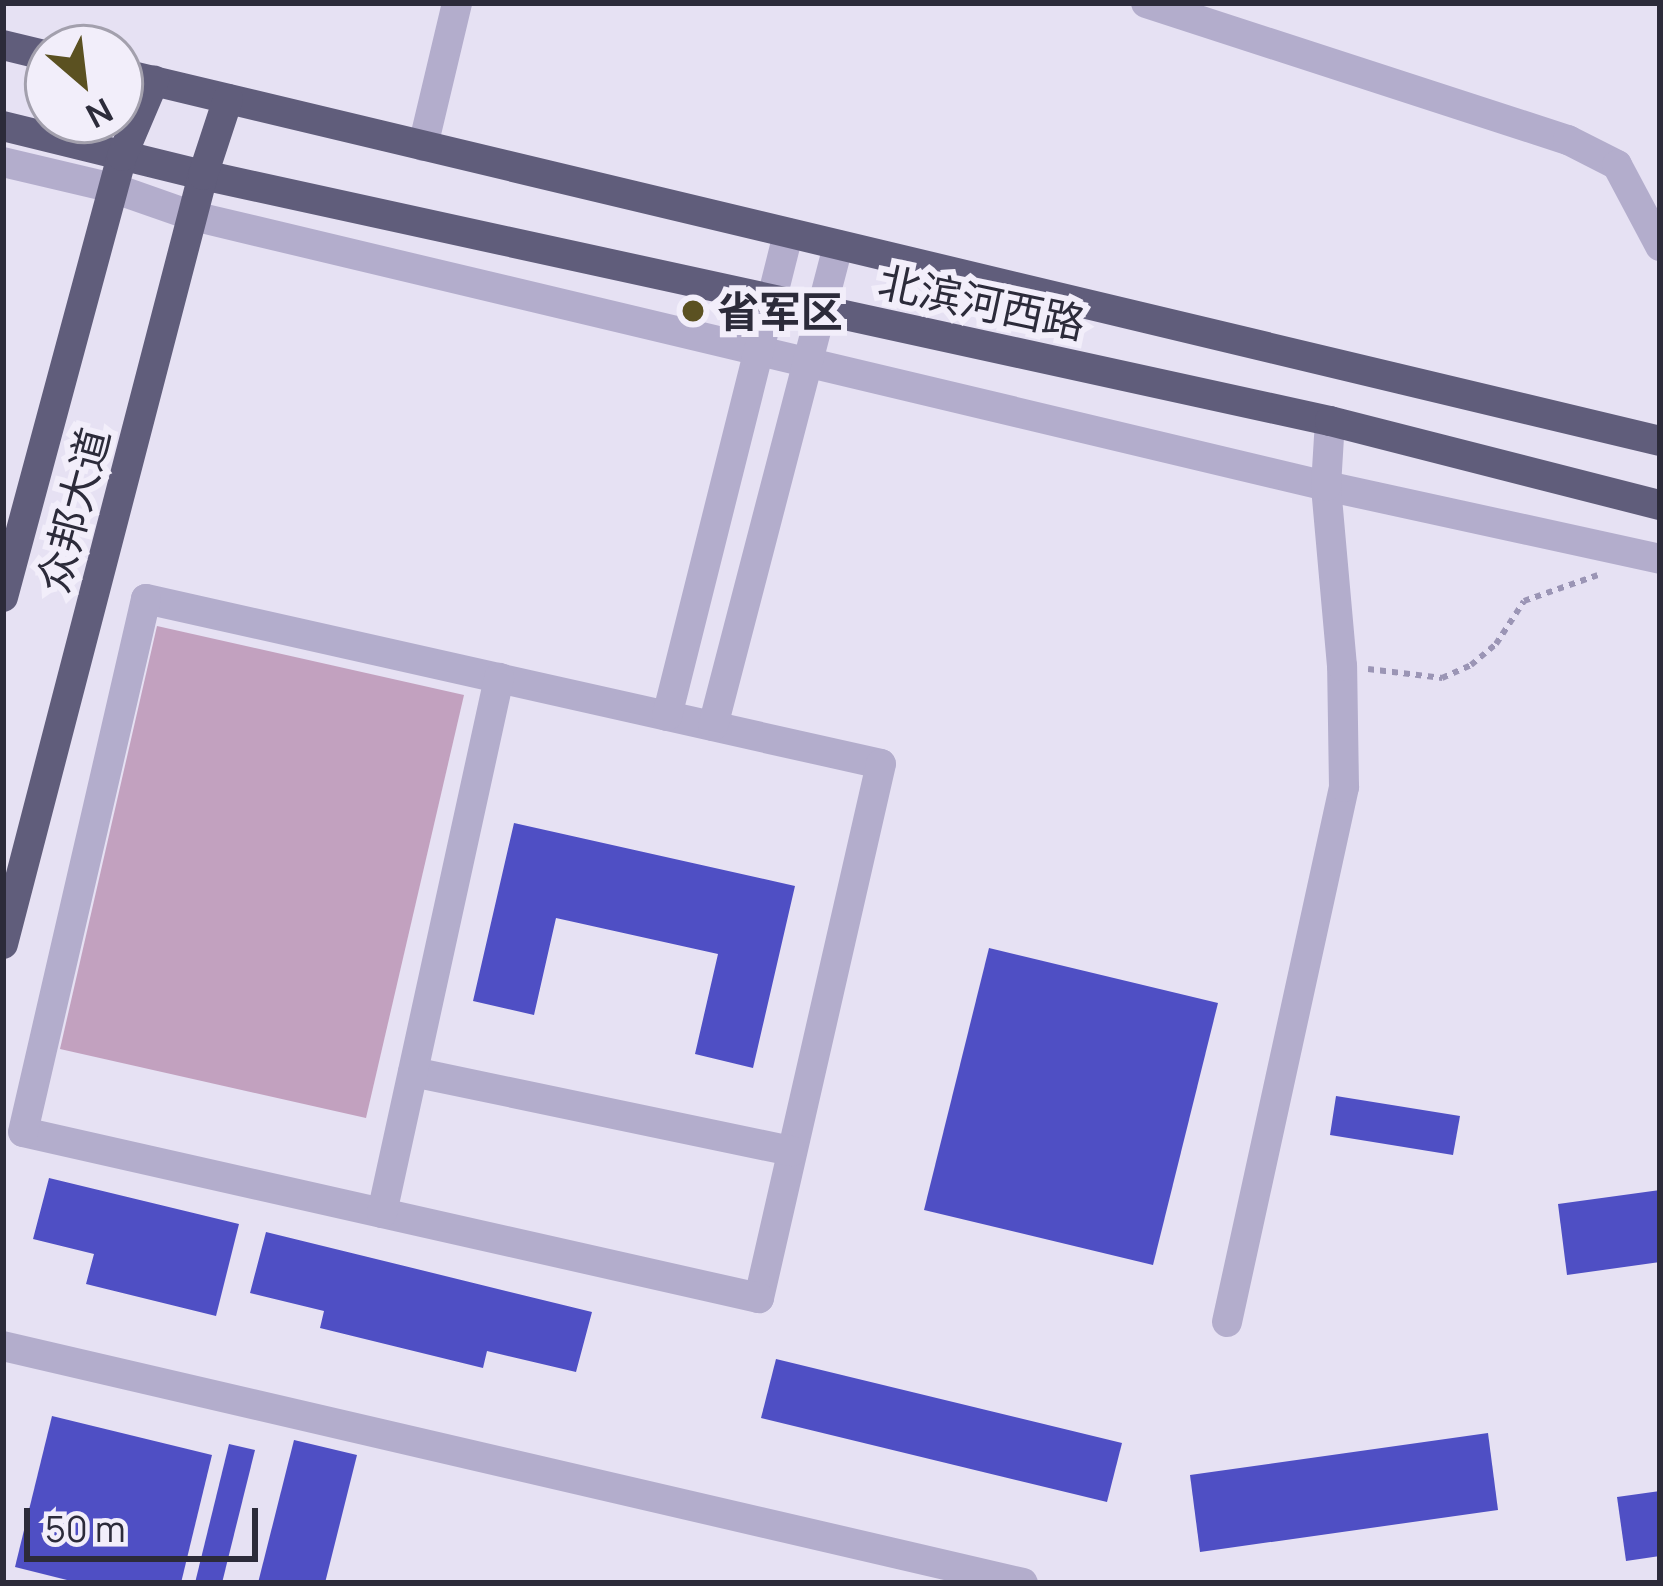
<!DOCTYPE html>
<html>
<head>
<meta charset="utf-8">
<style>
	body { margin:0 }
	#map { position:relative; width:1663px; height:1586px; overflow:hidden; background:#e6e1f3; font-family:Manrope,"Noto Sans SC",sans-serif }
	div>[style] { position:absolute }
	.green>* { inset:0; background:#c2a1bf }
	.building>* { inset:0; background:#4f4fc4 }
	.path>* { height:6px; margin-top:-3px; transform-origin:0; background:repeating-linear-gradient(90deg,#9b95b5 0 6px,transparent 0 12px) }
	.minor>* { height:30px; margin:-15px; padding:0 15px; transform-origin:15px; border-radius:15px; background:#b3adcc }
	.major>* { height:30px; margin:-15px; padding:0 15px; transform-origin:15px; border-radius:15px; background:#605d7b }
	.dots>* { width:33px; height:33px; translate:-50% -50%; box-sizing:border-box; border:6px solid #f2eefa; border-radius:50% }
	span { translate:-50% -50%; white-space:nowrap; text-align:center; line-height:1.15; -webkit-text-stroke:12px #f2eefa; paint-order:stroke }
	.street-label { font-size:42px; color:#2c2b3a }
	.poi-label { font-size:42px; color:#2c2b3a; font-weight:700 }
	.left { translate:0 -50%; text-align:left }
	.frame { position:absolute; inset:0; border:6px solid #2c2b3a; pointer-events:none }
	.north { position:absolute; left:24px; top:24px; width:120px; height:120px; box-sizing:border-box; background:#f2eefa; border:3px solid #a3a0ad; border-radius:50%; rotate:152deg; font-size:33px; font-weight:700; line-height:48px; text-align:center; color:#2c2b3a }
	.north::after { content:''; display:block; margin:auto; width:42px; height:54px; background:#5b5121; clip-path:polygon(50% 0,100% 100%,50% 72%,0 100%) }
	.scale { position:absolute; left:24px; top:1508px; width:234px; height:54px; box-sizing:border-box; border:6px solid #2c2b3a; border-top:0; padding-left:15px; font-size:36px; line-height:42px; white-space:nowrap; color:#2c2b3a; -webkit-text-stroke:9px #f2eefa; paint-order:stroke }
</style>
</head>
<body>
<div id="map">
	<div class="green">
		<div style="clip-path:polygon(157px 626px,464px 695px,366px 1118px,60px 1049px)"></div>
	</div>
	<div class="building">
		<div style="clip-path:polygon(514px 823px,795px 886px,753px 1068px,695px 1054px,718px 954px,556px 918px,534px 1015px,473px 1001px)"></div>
		<div style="clip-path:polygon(989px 948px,1218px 1003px,1153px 1265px,924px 1210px)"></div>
		<div style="clip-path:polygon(1336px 1096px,1460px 1116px,1453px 1155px,1330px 1135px)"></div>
		<div style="clip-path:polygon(49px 1178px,239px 1224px,216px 1316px,86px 1284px,94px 1254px,33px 1239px)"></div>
		<div style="clip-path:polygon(1660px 1190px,1660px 1262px,1567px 1275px,1558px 1204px)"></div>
		<div style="clip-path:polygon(266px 1232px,592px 1312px,576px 1372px,487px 1351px,483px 1368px,320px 1328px,324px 1311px,250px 1293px)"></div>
		<div style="clip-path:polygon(776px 1359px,1122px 1443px,1107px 1502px,761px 1418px)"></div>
		<div style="clip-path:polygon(52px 1416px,212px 1455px,181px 1583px,79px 1583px,15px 1567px)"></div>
		<div style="clip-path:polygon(1488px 1433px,1498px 1510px,1200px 1552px,1190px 1475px)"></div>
		<div style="clip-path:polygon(294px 1440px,357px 1455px,325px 1583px,258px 1583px)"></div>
		<div style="clip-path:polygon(229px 1444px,255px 1450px,222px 1583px,195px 1583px)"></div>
		<div style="clip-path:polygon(1660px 1491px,1660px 1556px,1626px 1561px,1617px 1497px)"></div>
	</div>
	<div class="path">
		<div style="left:1368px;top:669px;width:75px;rotate:6.9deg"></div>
		<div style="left:1442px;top:678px;width:32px;rotate:-24deg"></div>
		<div style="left:1471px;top:665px;width:33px;rotate:-40deg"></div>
		<div style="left:1496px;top:644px;width:51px;rotate:-56.9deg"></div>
		<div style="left:1524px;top:601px;width:78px;rotate:-19.4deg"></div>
	</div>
	<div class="minor">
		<div style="left:1146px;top:3px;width:444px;rotate:18deg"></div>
		<div style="left:1568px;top:140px;width:55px;rotate:27deg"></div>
		<div style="left:1617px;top:165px;width:92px;rotate:62deg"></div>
		<div style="left:423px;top:146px;width:147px;rotate:-76.6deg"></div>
		<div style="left:3px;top:162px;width:113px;rotate:13.3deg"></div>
		<div style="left:113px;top:188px;width:85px;rotate:19.3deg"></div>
		<div style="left:193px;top:216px;width:1165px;rotate:13.4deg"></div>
		<div style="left:1326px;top:486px;width:342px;rotate:12.3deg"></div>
		<div style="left:146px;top:599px;width:753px;rotate:12.65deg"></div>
		<div style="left:881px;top:764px;width:548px;rotate:102.87deg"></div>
		<div style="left:759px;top:1298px;width:754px;rotate:-167.29deg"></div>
		<div style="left:23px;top:1132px;width:547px;rotate:-77.01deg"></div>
		<div style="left:667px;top:716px;width:498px;rotate:-75.9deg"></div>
		<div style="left:713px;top:726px;width:497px;rotate:-75.4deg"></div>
		<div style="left:413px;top:1072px;width:387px;rotate:11.8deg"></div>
		<div style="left:382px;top:1213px;width:548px;rotate:-77.66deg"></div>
		<div style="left:1227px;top:1322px;width:548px;rotate:-77.66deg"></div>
		<div style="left:1344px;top:787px;width:121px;rotate:-90.9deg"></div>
		<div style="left:1342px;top:666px;width:181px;rotate:-95.1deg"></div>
		<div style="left:1326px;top:486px;width:65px;rotate:-86.5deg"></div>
		<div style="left:3px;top:1346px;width:1047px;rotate:13.08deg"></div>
	</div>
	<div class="major">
		<div style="left:3px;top:45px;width:46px;rotate:13.7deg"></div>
		<div style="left:120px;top:73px;width:1583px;rotate:13.44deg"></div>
		<div style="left:3px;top:126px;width:206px;rotate:13.8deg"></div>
		<div style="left:203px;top:175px;width:1154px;rotate:12.31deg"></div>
		<div style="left:1330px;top:421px;width:341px;rotate:14.3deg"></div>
		<div style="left:3px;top:597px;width:457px;rotate:-74.9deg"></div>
		<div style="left:122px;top:156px;width:82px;rotate:-66.9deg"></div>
		<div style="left:3px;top:944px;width:795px;rotate:-75.42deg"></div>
		<div style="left:203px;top:175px;width:80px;rotate:-71.8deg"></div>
	</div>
	<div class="dots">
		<div style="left:693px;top:311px;background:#5b5121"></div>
	</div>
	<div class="street-label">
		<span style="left:982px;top:302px;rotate:12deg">北滨河西路</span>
		<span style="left:73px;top:510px;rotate:-75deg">众邦大道</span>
	</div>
	<div class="poi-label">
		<span class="left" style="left:717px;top:311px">省军区</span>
	</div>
	<div class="frame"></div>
	<div class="north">N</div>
	<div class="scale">50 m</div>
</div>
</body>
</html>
